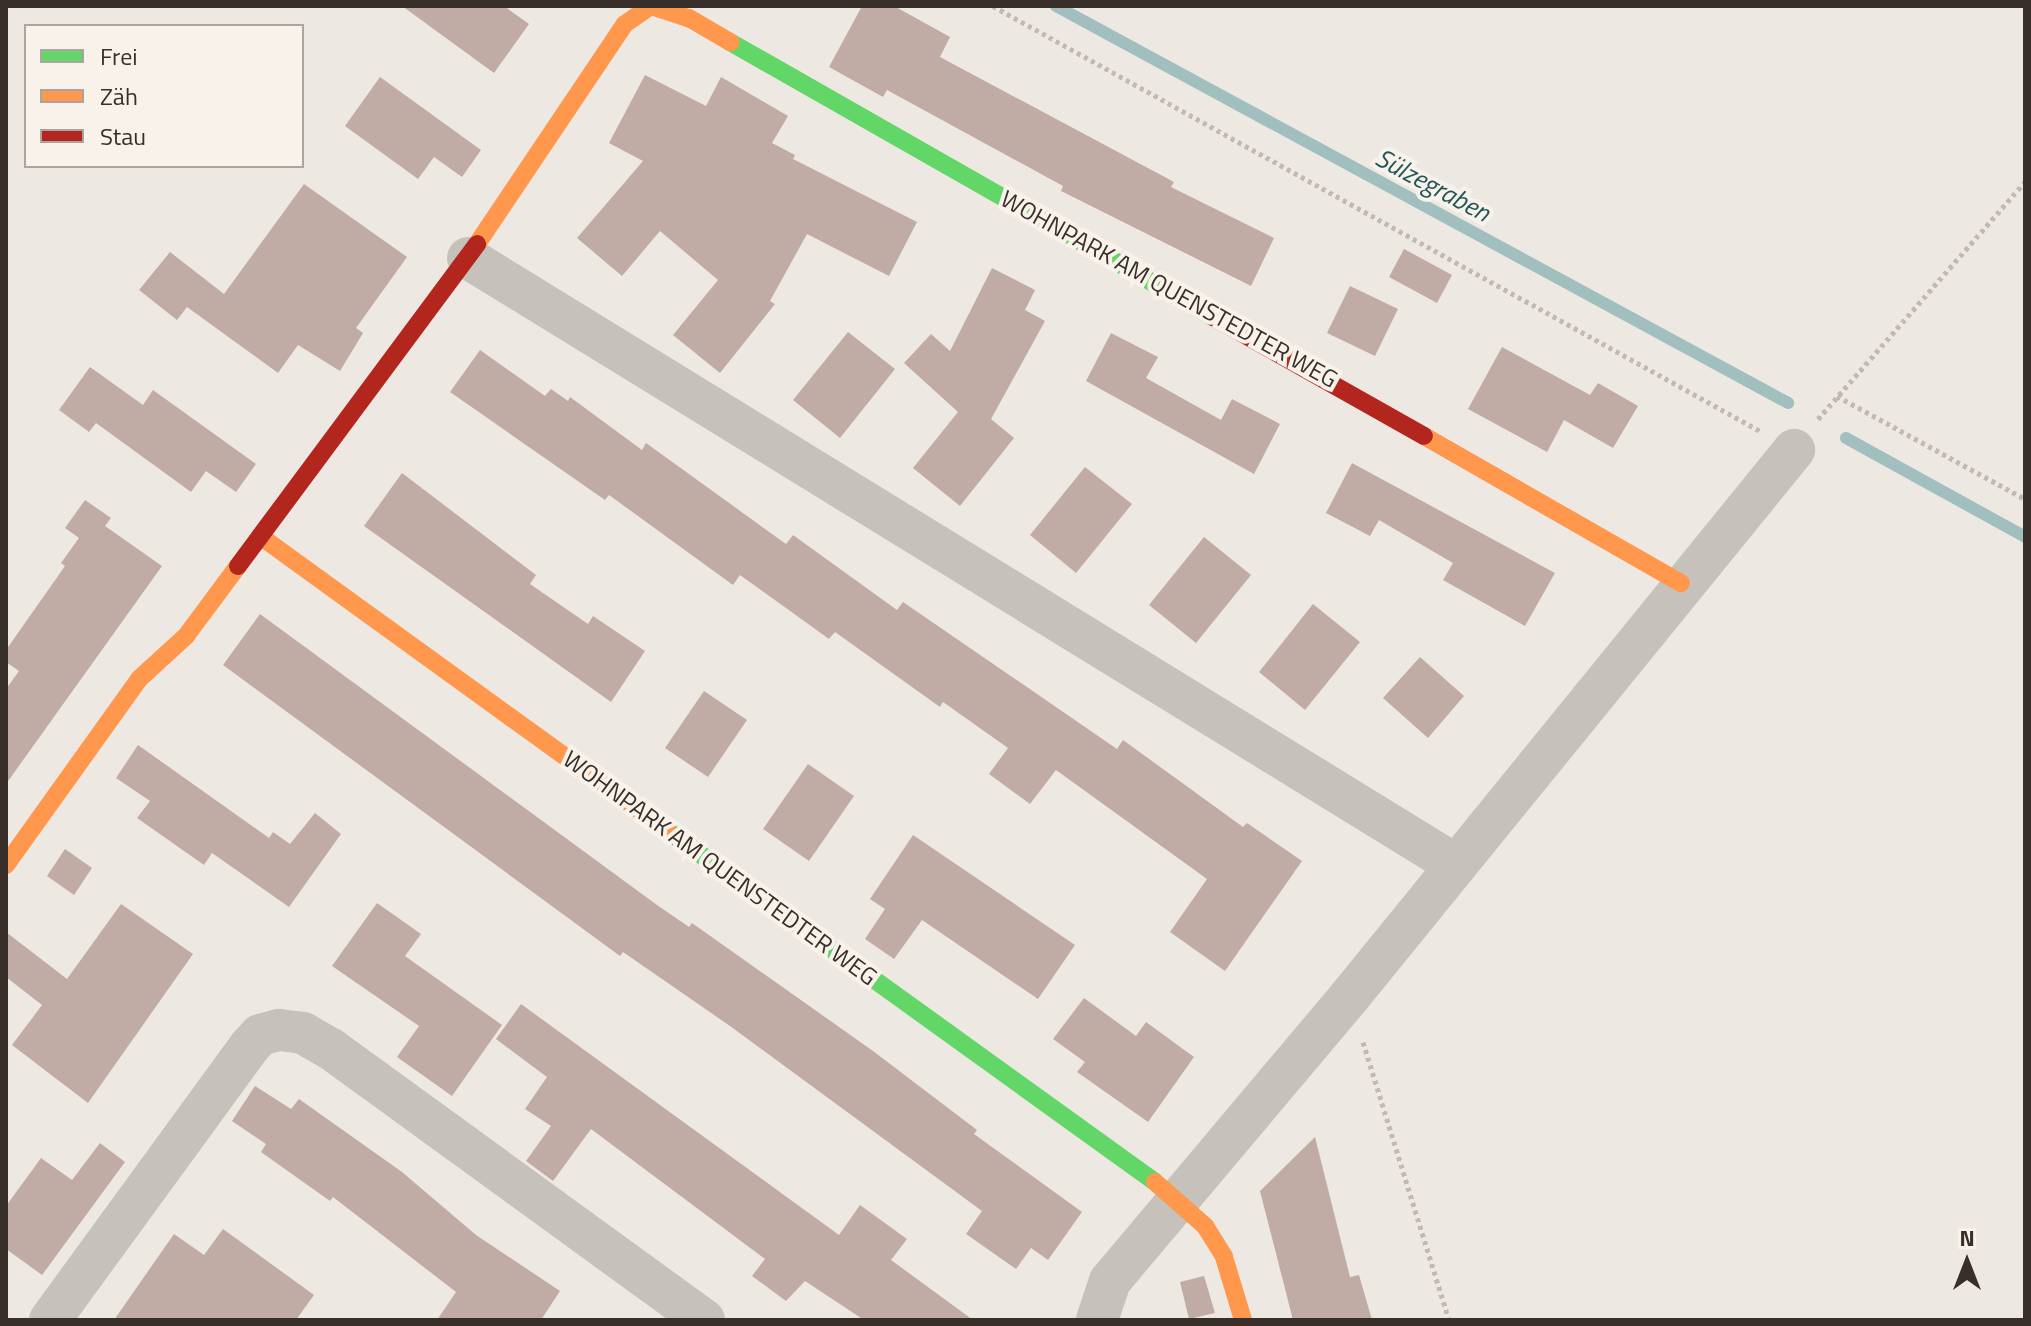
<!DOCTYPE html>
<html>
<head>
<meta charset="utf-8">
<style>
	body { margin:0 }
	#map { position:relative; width:2031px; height:1326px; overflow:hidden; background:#eee8e3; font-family:"Titillium Web",sans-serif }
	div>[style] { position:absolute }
	.stream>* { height:12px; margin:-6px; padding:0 6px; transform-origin:6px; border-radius:6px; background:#a0bfbe }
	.building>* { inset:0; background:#c0aca5 }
	.path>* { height:5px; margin-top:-2.5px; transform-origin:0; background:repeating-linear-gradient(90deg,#c0b9b4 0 4px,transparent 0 8px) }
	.street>* { height:42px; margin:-21px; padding:0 21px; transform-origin:21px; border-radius:21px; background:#c7c1bc }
	.fast>* { height:18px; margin:-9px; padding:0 9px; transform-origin:9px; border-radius:9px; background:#63d668 }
	.slow>* { height:18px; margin:-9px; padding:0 9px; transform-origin:9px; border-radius:9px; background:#ff974d }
	.jam>* { height:18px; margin:-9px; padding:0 9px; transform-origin:9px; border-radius:9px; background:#b3261e }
	span { translate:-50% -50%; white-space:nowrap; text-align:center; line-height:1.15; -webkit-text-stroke:8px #f9f2eb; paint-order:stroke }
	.street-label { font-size:24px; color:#382e2a }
	.water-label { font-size:26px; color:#215758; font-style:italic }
	.frame { position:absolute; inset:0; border:8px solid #382e2a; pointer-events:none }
	.legend { position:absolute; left:24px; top:24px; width:280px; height:144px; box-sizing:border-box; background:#f9f2eb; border:2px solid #aca49e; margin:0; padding:10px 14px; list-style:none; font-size:24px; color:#382e2a }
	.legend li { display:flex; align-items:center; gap:16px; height:40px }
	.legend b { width:40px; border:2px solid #aca49e }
	.north { position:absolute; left:1927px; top:1222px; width:80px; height:80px; -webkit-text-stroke:6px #f9f2eb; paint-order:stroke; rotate:0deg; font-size:22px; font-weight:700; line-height:32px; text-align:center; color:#382e2a }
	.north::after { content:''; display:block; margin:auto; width:28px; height:36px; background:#382e2a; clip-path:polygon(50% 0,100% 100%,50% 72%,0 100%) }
</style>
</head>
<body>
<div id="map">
	<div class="stream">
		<div style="left:1056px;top:6px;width:833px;rotate:28.47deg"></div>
		<div style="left:1846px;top:438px;width:205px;rotate:28.9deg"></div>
	</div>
	<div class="building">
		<div style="clip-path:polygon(402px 6px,504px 6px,529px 24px,494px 73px)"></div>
		<div style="clip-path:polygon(862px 6px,894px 6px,950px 37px,940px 57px,1174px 182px,1171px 187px,1274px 238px,1251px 286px,1061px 191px,1063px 186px,887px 90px,883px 97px,829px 67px)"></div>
		<div style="clip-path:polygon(645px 75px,706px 106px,721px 77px,788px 116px,772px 143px,795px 155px,793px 159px,917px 222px,889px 276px,807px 234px,770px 301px,775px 304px,720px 373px,673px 335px,718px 280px,660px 231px,622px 276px,577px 238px,643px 161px,609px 143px)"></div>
		<div style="clip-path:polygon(380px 77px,481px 150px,462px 177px,434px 157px,418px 179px,345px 126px)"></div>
		<div style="clip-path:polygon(304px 184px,407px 257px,356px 328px,363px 333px,340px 371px,298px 345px,278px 373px,187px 307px,177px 320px,139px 290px,170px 252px,224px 294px)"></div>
		<div style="clip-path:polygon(1404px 249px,1452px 275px,1437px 303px,1389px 277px)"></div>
		<div style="clip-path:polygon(992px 268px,1035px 290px,1025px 310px,1045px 321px,991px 419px,1014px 438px,960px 506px,913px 468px,958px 412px,904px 363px,931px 334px,950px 351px)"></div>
		<div style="clip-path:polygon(1350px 286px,1398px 309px,1375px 356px,1327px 333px)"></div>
		<div style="clip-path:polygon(848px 332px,895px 369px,840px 438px,793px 400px)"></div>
		<div style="clip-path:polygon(1111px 333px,1158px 357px,1146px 378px,1221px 420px,1232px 399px,1280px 424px,1254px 474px,1086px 381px)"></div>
		<div style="clip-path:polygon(1502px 347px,1590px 395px,1598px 383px,1638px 406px,1613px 448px,1564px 420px,1547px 452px,1468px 409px)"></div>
		<div style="clip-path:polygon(480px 350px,545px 396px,551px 389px,568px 401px,570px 397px,642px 450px,646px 443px,786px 544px,793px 535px,897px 610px,903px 602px,1117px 749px,1123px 740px,1243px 827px,1247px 823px,1302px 861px,1225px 971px,1170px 932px,1207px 879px,1056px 770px,1030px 804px,989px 774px,1008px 748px,943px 702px,940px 707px,835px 632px,829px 639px,740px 575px,733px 585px,609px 495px,605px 500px,450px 392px)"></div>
		<div style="clip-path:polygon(90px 367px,143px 405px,153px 390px,256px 464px,236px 492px,206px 471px,191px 492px,96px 423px,89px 432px,59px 410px)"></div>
		<div style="clip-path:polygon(1352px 463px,1555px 573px,1525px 626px,1443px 580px,1453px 563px,1379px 520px,1370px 536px,1326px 513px)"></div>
		<div style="clip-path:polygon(1085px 467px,1132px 504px,1076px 573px,1030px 535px)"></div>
		<div style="clip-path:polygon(402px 473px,536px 575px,530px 584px,588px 624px,593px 616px,645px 651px,611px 702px,364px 526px)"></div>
		<div style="clip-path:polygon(85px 500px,111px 518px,105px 526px,162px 566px,6px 784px,6px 689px,19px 671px,6px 662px,6px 650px,65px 566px,61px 563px,79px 538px,65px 528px)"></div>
		<div style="clip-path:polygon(1204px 537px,1251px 575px,1196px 643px,1149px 605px)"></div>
		<div style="clip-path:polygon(1313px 604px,1360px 642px,1305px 710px,1259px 672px)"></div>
		<div style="clip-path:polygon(260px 614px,657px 905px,689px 927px,692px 923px,873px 1051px,977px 1130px,974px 1134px,1082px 1212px,1048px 1260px,1031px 1248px,1016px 1269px,966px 1234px,982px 1211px,730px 1026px,623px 952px,620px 956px,223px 665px)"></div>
		<div style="clip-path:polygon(1420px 657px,1464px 696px,1428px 738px,1383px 698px)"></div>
		<div style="clip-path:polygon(704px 691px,747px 720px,708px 777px,665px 748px)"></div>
		<div style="clip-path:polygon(138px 745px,269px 838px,273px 832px,290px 844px,315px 813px,341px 834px,289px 907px,212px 853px,204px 865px,137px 818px,150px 801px,116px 778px)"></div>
		<div style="clip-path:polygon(808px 764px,854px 796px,809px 861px,763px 829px)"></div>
		<div style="clip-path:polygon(913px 835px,1075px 945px,1038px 999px,922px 920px,894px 959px,865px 939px,885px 909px,870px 899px)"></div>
		<div style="clip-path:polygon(65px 849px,92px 868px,74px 895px,47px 876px)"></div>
		<div style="clip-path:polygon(377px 903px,421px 934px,405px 956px,502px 1025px,452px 1096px,397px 1057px,419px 1026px,332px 966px)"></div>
		<div style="clip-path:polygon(121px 904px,193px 954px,88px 1103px,12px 1045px,42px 1005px,6px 977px,6px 932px,67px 979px)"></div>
		<div style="clip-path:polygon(1084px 998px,1136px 1036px,1146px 1022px,1194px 1057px,1148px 1122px,1077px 1072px,1085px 1062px,1053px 1039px)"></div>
		<div style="clip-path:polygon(521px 1004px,839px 1235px,860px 1205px,907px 1239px,891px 1260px,973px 1320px,864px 1320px,805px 1281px,786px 1301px,752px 1276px,765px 1259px,591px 1129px,553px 1181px,526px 1161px,551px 1126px,525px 1109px,547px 1077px,496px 1039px)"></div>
		<div style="clip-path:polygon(255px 1086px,291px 1109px,299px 1099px,402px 1172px,476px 1235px,560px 1291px,541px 1320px,437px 1320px,456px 1292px,333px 1197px,330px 1201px,261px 1152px,266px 1144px,232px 1121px)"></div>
		<div style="clip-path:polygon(1315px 1137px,1350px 1277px,1359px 1275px,1372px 1320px,1293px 1320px,1260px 1191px)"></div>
		<div style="clip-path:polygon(100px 1143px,125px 1162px,42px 1275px,6px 1249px,6px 1206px,41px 1158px,72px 1180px)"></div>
		<div style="clip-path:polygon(223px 1229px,314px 1295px,296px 1320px,114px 1320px,174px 1234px,204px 1255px)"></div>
		<div style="clip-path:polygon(1204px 1276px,1215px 1313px,1189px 1319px,1180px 1282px)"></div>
	</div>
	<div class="path">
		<div style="left:993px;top:6px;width:877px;rotate:28.99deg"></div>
		<div style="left:1837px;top:396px;width:214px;rotate:28.7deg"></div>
		<div style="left:1818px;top:419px;width:315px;rotate:-48.9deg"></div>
		<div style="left:1363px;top:1042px;width:291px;rotate:72.8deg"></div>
	</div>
	<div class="street">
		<div style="left:468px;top:258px;width:1160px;rotate:31.57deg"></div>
		<div style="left:50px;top:1320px;width:338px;rotate:-53.9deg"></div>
		<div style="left:249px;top:1047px;width:16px;rotate:-47deg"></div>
		<div style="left:260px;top:1035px;width:20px;rotate:-15deg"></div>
		<div style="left:279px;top:1030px;width:24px;rotate:7deg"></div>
		<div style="left:303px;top:1033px;width:32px;rotate:30deg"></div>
		<div style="left:331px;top:1049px;width:461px;rotate:36deg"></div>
		<div style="left:1097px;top:1320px;width:41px;rotate:-71.6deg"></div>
		<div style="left:1110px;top:1281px;width:373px;rotate:-49.9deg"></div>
		<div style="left:1350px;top:996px;width:704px;rotate:-50.88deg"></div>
	</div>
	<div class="fast">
		<div style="left:730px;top:42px;width:556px;rotate:29.66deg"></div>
		<div style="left:668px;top:831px;width:600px;rotate:35.78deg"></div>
	</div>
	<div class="slow">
		<div style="left:477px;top:244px;width:265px;rotate:-56.1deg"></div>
		<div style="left:625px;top:24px;width:32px;rotate:-35deg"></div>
		<div style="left:651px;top:6px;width:40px;rotate:18deg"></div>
		<div style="left:689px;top:18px;width:48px;rotate:30.3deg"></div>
		<div style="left:1424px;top:436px;width:296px;rotate:29.8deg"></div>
		<div style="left:260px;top:536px;width:503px;rotate:35.87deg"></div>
		<div style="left:6px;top:865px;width:229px;rotate:-54.4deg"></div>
		<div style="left:139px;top:679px;width:64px;rotate:-42.5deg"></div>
		<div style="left:186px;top:636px;width:87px;rotate:-53.4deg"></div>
		<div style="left:1155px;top:1182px;width:67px;rotate:41.3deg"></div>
		<div style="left:1205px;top:1226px;width:36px;rotate:58deg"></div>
		<div style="left:1224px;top:1257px;width:66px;rotate:73.2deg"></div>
	</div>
	<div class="jam">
		<div style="left:1213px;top:317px;width:242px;rotate:29.4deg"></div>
		<div style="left:238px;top:566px;width:401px;rotate:-53.4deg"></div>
	</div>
	<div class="street-label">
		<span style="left:1169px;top:289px;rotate:29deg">WOHNPARK AM QUENSTEDTER WEG</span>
		<span style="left:720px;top:868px;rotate:36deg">WOHNPARK AM QUENSTEDTER WEG</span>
	</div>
	<div class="water-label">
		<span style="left:1433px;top:185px;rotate:28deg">Sülzegraben</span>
	</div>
	<div class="frame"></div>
	<ul class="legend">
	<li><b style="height:10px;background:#63d668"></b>Frei</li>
	<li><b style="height:10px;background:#ff974d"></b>Zäh</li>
	<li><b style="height:10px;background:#b3261e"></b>Stau</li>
	</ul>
	<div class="north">N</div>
</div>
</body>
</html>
